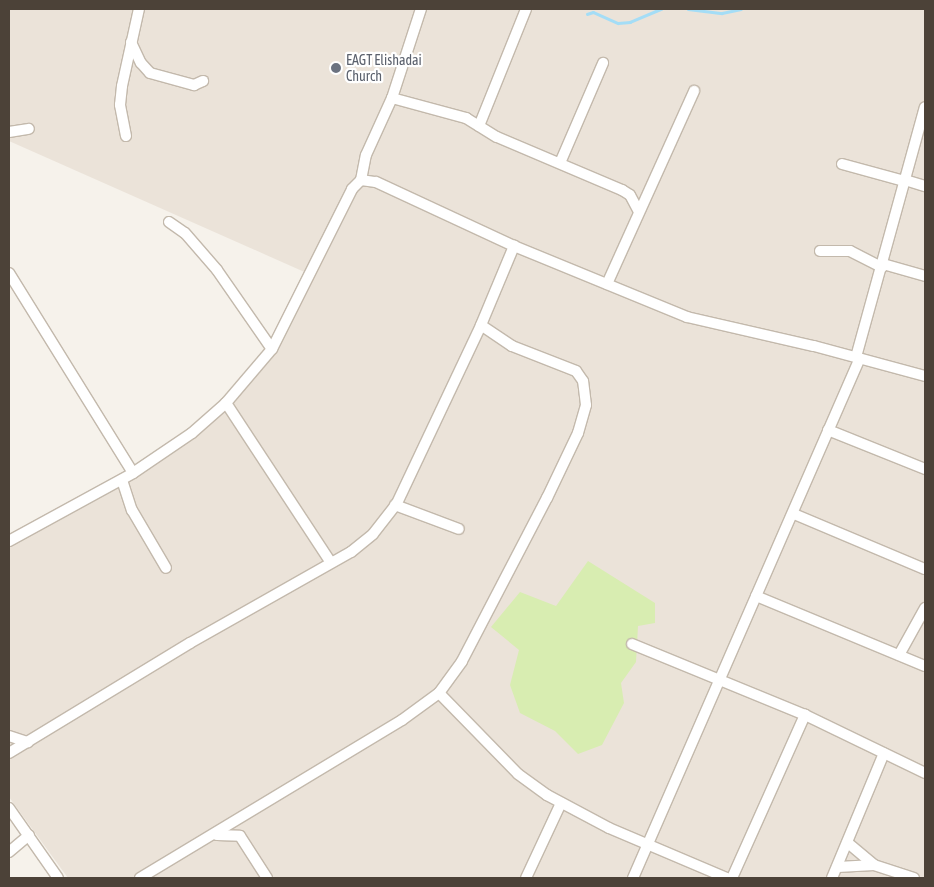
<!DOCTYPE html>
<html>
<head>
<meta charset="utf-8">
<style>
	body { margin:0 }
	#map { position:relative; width:934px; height:887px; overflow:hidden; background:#f6f2eb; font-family:"Asap Condensed",sans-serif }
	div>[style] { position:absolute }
	.residential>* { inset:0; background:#ebe3d9 }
	.green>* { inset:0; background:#d8edb1 }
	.stream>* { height:2.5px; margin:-1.25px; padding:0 1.25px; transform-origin:1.25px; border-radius:1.25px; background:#a4ddf6 }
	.roads { filter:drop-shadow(1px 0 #c3b9ac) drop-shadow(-1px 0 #c3b9ac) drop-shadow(0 1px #c3b9ac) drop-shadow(0 -1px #c3b9ac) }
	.minor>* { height:10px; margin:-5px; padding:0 5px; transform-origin:5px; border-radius:5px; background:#fff }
	.dots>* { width:14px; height:14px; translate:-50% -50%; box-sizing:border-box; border:2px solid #fff; border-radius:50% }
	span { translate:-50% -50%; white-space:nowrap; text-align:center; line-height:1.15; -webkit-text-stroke:4.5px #fff; paint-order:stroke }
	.worship-label { font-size:14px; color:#5b616d }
	.left { translate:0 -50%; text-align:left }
	.frame { position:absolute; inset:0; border:10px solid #4c4238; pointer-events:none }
</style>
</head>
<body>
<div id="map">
	<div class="residential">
		<div style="clip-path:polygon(9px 9px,925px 9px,925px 878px,68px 878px,9px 797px,9px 537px,183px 440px,219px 413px,269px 360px,309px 274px,9px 141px)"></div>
	</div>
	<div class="green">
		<div style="clip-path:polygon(588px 561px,655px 603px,655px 623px,638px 626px,636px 662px,621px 683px,624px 703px,602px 745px,578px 754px,555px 731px,520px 713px,510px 685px,519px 650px,491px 627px,520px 592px,556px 606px)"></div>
	</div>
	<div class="stream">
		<div style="left:688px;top:9px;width:34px;rotate:7deg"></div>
		<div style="left:722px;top:13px;width:19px;rotate:-12deg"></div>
		<div style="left:587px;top:14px;width:6px;rotate:-18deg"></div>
		<div style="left:593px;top:12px;width:27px;rotate:24deg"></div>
		<div style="left:618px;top:23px;width:12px;rotate:-5deg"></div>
		<div style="left:630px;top:22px;width:34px;rotate:-23deg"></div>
	</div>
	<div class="roads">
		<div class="minor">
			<div style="left:131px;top:42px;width:23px;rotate:65deg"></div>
			<div style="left:141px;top:63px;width:13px;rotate:48deg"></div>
			<div style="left:150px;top:73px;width:46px;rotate:15.3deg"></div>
			<div style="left:194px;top:85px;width:10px;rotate:-24deg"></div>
			<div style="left:392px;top:98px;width:77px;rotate:15.1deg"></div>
			<div style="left:466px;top:118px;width:36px;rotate:32deg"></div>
			<div style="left:497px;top:137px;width:136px;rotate:23deg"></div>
			<div style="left:622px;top:190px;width:9px;rotate:32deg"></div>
			<div style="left:630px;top:195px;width:17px;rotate:62deg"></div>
			<div style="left:479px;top:126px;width:126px;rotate:-68.1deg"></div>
			<div style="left:9px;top:132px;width:20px;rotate:-9deg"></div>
			<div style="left:126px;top:136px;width:32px;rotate:-101deg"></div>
			<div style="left:120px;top:105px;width:19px;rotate:-84deg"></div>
			<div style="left:122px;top:86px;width:79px;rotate:-77.6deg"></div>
			<div style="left:560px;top:163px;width:109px;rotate:-66.7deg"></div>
			<div style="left:842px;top:164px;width:64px;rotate:15.3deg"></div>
			<div style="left:361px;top:180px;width:25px;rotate:-79deg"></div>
			<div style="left:366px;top:155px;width:63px;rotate:-65.5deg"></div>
			<div style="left:392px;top:98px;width:94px;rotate:-72deg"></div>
			<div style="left:905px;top:180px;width:21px;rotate:17deg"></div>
			<div style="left:169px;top:222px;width:19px;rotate:35deg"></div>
			<div style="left:185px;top:233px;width:49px;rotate:49.1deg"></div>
			<div style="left:217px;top:270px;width:96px;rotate:55.2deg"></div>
			<div style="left:820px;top:251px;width:30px"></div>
			<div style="left:850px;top:251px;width:36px;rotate:27deg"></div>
			<div style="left:883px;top:264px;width:44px;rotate:15.9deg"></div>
			<div style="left:9px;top:273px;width:235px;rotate:58.2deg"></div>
			<div style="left:607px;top:284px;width:212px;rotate:-65.7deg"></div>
			<div style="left:856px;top:357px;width:259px;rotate:-74.6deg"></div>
			<div style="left:226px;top:403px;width:191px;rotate:56.7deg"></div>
			<div style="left:828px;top:430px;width:105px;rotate:21.9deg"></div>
			<div style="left:122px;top:480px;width:32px;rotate:72deg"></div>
			<div style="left:132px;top:510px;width:67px;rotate:59.6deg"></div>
			<div style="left:395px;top:505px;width:68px;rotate:20.6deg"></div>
			<div style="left:794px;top:514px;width:142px;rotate:22.8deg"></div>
			<div style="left:9px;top:541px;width:141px;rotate:-28.7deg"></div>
			<div style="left:133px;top:473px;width:71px;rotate:-34.1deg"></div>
			<div style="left:192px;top:433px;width:45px;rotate:-41.4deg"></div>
			<div style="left:226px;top:403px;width:71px;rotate:-49.6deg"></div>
			<div style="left:272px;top:349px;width:179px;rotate:-63.4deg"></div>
			<div style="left:352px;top:189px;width:13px;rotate:-45deg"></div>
			<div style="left:361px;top:180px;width:15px;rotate:8deg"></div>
			<div style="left:376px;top:182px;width:152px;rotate:24.9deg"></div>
			<div style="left:514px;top:246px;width:187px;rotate:22.3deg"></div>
			<div style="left:687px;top:317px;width:130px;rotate:12.9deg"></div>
			<div style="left:814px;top:346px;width:115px;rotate:15.1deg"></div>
			<div style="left:756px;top:596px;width:183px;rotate:22.5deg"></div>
			<div style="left:632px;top:644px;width:187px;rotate:22.3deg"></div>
			<div style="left:805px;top:715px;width:133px;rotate:25.8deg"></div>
			<div style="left:899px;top:655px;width:54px;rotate:-61deg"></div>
			<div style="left:439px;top:693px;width:113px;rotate:45.7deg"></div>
			<div style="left:518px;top:774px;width:36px;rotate:36deg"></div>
			<div style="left:547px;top:795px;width:70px;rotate:28deg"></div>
			<div style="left:609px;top:828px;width:128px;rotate:23deg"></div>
			<div style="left:9px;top:736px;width:20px;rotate:18deg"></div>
			<div style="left:9px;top:753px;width:212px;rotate:-31.3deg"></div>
			<div style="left:190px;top:643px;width:185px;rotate:-29.5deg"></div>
			<div style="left:351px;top:552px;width:28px;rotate:-39deg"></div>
			<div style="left:373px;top:534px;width:39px;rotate:-52deg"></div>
			<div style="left:397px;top:503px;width:197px;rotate:-64.7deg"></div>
			<div style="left:481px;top:325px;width:86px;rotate:-67.3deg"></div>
			<div style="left:9px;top:808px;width:85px;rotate:55deg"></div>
			<div style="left:217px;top:835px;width:23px;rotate:2deg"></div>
			<div style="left:240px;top:836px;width:50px;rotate:57.3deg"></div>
			<div style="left:848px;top:843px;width:34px;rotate:40deg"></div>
			<div style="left:874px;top:865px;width:42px;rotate:18deg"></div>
			<div style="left:9px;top:852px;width:26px;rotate:-40deg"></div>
			<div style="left:838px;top:867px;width:36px;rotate:-3deg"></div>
			<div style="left:140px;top:878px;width:306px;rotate:-31.1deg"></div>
			<div style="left:402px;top:720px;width:46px;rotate:-36.1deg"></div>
			<div style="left:439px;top:693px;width:39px;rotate:-54deg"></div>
			<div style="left:462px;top:661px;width:184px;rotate:-62.5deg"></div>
			<div style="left:547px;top:498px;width:72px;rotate:-64.5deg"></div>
			<div style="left:578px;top:433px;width:29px;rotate:-74deg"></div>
			<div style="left:586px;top:405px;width:24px;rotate:-97deg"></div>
			<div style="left:583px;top:381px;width:12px;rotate:-125deg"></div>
			<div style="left:576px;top:371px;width:69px;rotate:-158.7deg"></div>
			<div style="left:512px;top:346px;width:37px;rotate:-146deg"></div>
			<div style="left:526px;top:878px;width:83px;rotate:-65deg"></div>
			<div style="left:633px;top:878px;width:567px;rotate:-66.42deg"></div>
			<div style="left:732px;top:878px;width:179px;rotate:-65.9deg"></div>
			<div style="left:832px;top:878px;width:135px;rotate:-67.4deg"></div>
		</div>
	</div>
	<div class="dots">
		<div style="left:336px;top:68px;background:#6b7280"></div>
	</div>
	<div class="worship-label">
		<span class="left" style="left:346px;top:68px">EAGT Elishadai<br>Church</span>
	</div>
	<div class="frame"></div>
</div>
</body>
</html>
